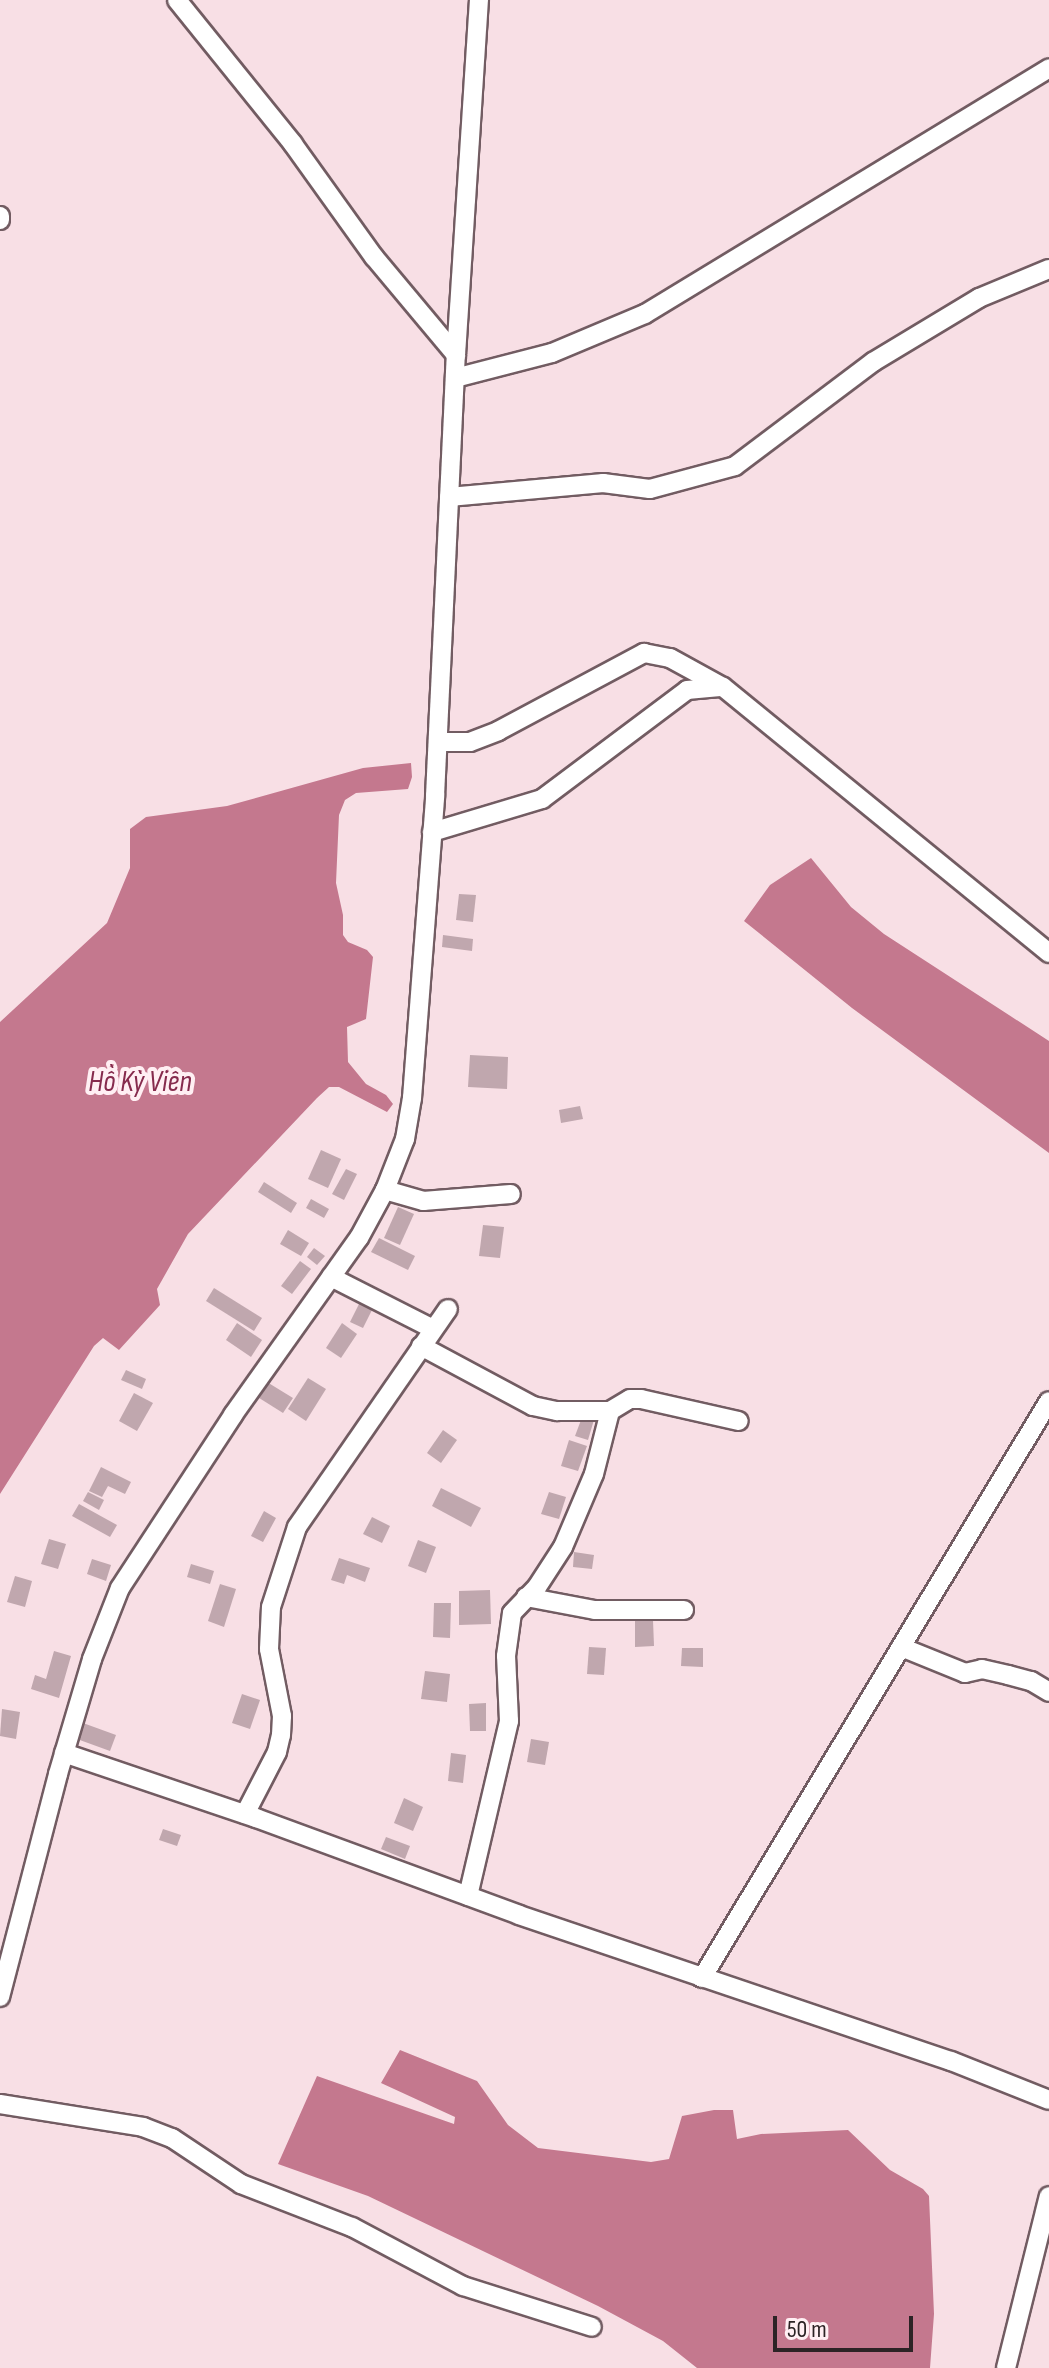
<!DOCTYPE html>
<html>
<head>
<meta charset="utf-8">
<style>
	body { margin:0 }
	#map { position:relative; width:1049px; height:2368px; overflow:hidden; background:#f8dfe5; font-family:"Sofia Sans Condensed",sans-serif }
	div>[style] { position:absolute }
	.water>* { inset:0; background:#c4788e }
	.building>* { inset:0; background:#c0a7ae }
	.roads { filter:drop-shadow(2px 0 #725c62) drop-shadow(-2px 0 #725c62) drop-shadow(0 2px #725c62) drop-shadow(0 -2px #725c62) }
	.minor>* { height:18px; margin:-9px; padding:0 9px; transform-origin:9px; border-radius:9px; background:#fff }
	span { translate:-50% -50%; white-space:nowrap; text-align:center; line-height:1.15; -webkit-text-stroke:8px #ffeff3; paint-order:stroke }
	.water-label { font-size:30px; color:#862b4d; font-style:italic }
	.scale { position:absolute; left:773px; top:2316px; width:140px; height:36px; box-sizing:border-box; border:4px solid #2c2325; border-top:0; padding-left:10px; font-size:24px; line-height:28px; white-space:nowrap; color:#2c2325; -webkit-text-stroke:6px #ffeff3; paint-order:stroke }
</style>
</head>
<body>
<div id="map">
	<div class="water">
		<div style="clip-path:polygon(411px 763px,412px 777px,408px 789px,356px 793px,345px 800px,339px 815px,336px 883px,343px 915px,343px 935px,348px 942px,367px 950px,373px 957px,366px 1019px,347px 1027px,348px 1062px,366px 1084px,386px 1095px,393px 1104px,387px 1112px,339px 1087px,329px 1087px,317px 1098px,188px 1234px,157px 1289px,160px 1305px,119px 1350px,103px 1338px,94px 1346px,0 1494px,0 1022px,107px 923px,130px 868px,130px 829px,146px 817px,227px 806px,363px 768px)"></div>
		<div style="clip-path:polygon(811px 858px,851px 907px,884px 934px,1049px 1041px,1049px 1153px,852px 1008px,744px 921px,770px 885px)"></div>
		<div style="clip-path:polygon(400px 2050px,477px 2081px,508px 2125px,538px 2148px,651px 2162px,669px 2159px,682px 2116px,714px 2110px,733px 2110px,737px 2139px,761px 2134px,848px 2130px,890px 2170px,923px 2189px,929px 2196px,934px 2314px,930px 2368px,697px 2368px,663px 2341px,598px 2306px,368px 2196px,278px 2164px,317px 2076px,454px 2124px,455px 2117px,381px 2083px)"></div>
	</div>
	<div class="building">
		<div style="clip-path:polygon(459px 894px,476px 895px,473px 922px,456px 920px)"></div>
		<div style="clip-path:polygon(443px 935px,473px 939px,472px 951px,442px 947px)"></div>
		<div style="clip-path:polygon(470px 1055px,508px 1057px,507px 1089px,468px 1087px)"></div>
		<div style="clip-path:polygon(580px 1106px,583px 1119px,561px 1123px,559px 1110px)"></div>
		<div style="clip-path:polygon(321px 1150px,341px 1159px,328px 1188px,308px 1179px)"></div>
		<div style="clip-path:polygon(346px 1169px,357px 1174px,344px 1200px,332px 1194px)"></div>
		<div style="clip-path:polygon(264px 1182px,297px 1203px,291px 1213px,258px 1192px)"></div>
		<div style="clip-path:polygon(311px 1199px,329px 1209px,324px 1218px,306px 1208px)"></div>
		<div style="clip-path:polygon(398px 1207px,414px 1214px,400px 1245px,384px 1238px)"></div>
		<div style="clip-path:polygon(483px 1225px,504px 1227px,500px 1258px,479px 1256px)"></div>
		<div style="clip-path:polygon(288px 1230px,309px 1243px,301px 1256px,280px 1244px)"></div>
		<div style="clip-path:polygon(379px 1238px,415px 1256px,408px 1270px,371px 1252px)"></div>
		<div style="clip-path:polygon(314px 1248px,325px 1256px,317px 1265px,307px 1257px)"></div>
		<div style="clip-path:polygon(300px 1261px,311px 1269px,292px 1294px,281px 1286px)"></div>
		<div style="clip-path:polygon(214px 1288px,262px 1318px,254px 1331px,206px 1301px)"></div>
		<div style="clip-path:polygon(363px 1296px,376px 1302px,363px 1328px,350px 1322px)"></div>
		<div style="clip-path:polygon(237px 1323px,262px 1340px,251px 1357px,226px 1340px)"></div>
		<div style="clip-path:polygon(342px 1323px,357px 1334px,341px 1358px,326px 1348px)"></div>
		<div style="clip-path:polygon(126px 1370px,146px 1379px,142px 1389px,121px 1380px)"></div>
		<div style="clip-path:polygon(308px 1378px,326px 1389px,306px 1421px,288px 1409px)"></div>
		<div style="clip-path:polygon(262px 1379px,293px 1398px,283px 1413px,253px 1394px)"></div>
		<div style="clip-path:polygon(134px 1393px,153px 1403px,137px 1431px,119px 1421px)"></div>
		<div style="clip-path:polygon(596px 1413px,588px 1440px,575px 1436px,581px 1420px)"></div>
		<div style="clip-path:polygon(443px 1430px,457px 1440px,441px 1463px,427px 1453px)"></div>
		<div style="clip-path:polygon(569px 1440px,587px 1446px,578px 1471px,561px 1466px)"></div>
		<div style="clip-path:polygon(101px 1467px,131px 1482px,125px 1494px,108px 1486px,102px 1497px,89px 1491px)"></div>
		<div style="clip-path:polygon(441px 1488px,481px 1508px,471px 1527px,432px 1506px)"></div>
		<div style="clip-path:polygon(88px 1492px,104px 1500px,99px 1510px,83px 1501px)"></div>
		<div style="clip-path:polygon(549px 1492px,566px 1497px,559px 1519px,541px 1514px)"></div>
		<div style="clip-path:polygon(79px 1504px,117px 1525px,110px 1537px,72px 1516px)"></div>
		<div style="clip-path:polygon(264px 1511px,276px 1518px,263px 1542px,251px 1536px)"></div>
		<div style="clip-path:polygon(372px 1517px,390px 1526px,382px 1543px,363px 1534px)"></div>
		<div style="clip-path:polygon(49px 1539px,66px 1544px,58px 1569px,41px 1564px)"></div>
		<div style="clip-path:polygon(418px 1540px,436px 1547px,426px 1573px,408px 1566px)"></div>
		<div style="clip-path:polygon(574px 1552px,594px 1555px,592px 1569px,573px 1567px)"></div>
		<div style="clip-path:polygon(339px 1558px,370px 1568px,365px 1582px,347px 1575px,344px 1584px,331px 1580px)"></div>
		<div style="clip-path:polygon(92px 1559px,111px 1565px,106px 1581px,87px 1574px)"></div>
		<div style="clip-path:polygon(191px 1564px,214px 1571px,210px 1584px,187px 1577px)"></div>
		<div style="clip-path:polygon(15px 1576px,32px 1581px,25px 1607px,7px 1602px)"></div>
		<div style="clip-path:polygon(220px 1584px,236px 1589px,224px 1627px,208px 1621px)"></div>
		<div style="clip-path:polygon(490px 1590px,491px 1624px,459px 1625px,459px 1591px)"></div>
		<div style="clip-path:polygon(434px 1603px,451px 1603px,450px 1638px,433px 1637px)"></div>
		<div style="clip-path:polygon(635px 1620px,653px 1620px,654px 1646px,635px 1647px)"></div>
		<div style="clip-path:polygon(589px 1647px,606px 1648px,604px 1675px,587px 1674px)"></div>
		<div style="clip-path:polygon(682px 1648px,703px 1648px,703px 1667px,681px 1666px)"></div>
		<div style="clip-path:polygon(54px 1651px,71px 1656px,59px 1698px,31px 1689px,35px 1675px,46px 1679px)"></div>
		<div style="clip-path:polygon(425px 1671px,450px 1674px,447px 1702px,421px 1699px)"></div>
		<div style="clip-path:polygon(242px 1694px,260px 1700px,250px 1729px,232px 1723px)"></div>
		<div style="clip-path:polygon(486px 1703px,486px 1731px,470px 1731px,469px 1704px)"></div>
		<div style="clip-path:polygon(2px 1709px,20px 1712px,16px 1739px,0 1736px)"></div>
		<div style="clip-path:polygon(83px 1723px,116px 1735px,110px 1751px,77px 1739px)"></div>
		<div style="clip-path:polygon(531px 1739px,549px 1742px,545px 1765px,527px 1762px)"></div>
		<div style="clip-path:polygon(451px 1753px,466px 1755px,463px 1783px,448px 1781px)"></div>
		<div style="clip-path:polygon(404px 1798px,423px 1807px,413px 1831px,394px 1823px)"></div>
		<div style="clip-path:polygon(163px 1829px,181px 1835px,177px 1846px,159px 1840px)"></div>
		<div style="clip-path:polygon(386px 1837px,410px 1846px,405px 1859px,381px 1849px)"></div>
	</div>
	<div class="roads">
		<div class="minor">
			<div style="left:177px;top:0;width:185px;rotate:51.1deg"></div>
			<div style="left:293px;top:144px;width:139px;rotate:54.4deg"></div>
			<div style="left:374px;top:257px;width:128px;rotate:50.1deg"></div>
			<div style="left:0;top:216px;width:4px;rotate:90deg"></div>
			<div style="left:455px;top:378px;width:100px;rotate:-14.5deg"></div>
			<div style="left:552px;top:353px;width:101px;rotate:-22.8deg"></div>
			<div style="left:645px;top:314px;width:473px;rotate:-31.3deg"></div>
			<div style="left:449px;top:497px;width:155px;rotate:-5.2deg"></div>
			<div style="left:603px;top:483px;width:47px;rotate:7.3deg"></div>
			<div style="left:650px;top:489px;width:88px;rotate:-15.1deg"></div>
			<div style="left:735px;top:466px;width:173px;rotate:-37deg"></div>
			<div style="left:873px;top:362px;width:124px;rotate:-31.1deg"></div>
			<div style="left:979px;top:298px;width:76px;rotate:-22.5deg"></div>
			<div style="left:438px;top:742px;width:32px"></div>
			<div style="left:470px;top:742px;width:30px;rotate:-21deg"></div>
			<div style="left:498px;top:731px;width:166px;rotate:-28.1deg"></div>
			<div style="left:644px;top:653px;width:26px;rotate:11deg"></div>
			<div style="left:670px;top:658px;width:58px;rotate:28.8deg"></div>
			<div style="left:432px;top:832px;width:115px;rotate:-16.7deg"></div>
			<div style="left:542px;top:799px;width:181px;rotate:-36.9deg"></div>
			<div style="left:687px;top:690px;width:36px;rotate:-5deg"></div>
			<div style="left:723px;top:687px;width:421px;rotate:39.2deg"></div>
			<div style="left:385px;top:1190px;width:40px;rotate:16deg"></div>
			<div style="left:423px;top:1201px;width:88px;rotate:-4.5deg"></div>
			<div style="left:331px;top:1277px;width:114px;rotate:27deg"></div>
			<div style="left:421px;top:1346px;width:127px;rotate:28.2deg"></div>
			<div style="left:533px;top:1406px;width:25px;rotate:12deg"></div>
			<div style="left:557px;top:1411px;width:53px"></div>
			<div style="left:610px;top:1411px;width:23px;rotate:-31deg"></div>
			<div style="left:630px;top:1399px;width:11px"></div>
			<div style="left:641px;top:1399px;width:100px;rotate:12.7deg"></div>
			<div style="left:526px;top:1597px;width:70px;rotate:10.7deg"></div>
			<div style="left:595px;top:1610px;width:89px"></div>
			<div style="left:901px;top:1647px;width:69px;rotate:22.1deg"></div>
			<div style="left:965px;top:1673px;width:17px;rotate:-13deg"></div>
			<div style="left:982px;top:1669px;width:27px;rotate:13deg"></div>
			<div style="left:1008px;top:1675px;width:24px;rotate:15deg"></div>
			<div style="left:1031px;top:1681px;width:21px;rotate:31deg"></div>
			<div style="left:64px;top:1753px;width:203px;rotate:18.7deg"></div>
			<div style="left:256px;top:1818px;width:280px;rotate:20.2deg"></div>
			<div style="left:519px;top:1915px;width:456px;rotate:18.7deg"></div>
			<div style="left:951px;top:2061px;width:105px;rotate:21.7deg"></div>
			<div style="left:245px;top:1814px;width:70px;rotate:-62.7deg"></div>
			<div style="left:277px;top:1752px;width:17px;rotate:-77deg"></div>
			<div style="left:281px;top:1735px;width:19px;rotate:-87deg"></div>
			<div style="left:282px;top:1716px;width:68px;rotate:-101deg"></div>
			<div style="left:269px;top:1649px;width:42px;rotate:-87.3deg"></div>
			<div style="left:271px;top:1607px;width:84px;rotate:-72deg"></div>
			<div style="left:297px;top:1527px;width:265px;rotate:-55.3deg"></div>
			<div style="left:468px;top:1896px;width:180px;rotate:-76.8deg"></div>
			<div style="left:509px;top:1721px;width:65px;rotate:-92.6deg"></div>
			<div style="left:506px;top:1656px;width:43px;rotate:-82.1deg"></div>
			<div style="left:512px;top:1613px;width:36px;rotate:-46deg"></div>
			<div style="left:537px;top:1587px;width:48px;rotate:-57deg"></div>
			<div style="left:563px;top:1547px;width:79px;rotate:-67deg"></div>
			<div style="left:594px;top:1474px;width:65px;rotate:-75.7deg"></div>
			<div style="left:702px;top:1978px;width:673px;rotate:-58.98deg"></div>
			<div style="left:0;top:1997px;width:230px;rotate:-75.4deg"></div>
			<div style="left:58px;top:1774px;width:120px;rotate:-73.5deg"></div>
			<div style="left:92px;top:1659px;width:76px;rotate:-68.5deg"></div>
			<div style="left:120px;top:1588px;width:207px;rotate:-56.8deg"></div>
			<div style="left:233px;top:1415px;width:217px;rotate:-54.6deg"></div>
			<div style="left:359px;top:1238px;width:55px;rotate:-61.6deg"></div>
			<div style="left:385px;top:1190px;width:55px;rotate:-68.6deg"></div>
			<div style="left:405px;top:1139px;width:42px;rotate:-80.3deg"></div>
			<div style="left:412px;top:1098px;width:303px;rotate:-85.6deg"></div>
			<div style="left:435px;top:796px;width:441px;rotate:-87.3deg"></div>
			<div style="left:456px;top:355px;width:356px;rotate:-86.3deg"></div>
			<div style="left:0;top:2104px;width:145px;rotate:9.1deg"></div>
			<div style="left:143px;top:2127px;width:31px;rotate:21deg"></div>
			<div style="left:172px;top:2138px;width:83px;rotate:33.7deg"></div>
			<div style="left:241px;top:2184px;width:119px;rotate:21.2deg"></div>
			<div style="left:352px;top:2227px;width:126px;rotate:28deg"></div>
			<div style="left:463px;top:2286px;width:135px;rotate:17.6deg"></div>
			<div style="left:1006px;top:2368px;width:177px;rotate:-76deg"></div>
		</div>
	</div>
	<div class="water-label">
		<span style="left:140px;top:1082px">Hồ Kỳ Viên</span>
	</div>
	<div class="scale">50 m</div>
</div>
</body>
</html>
